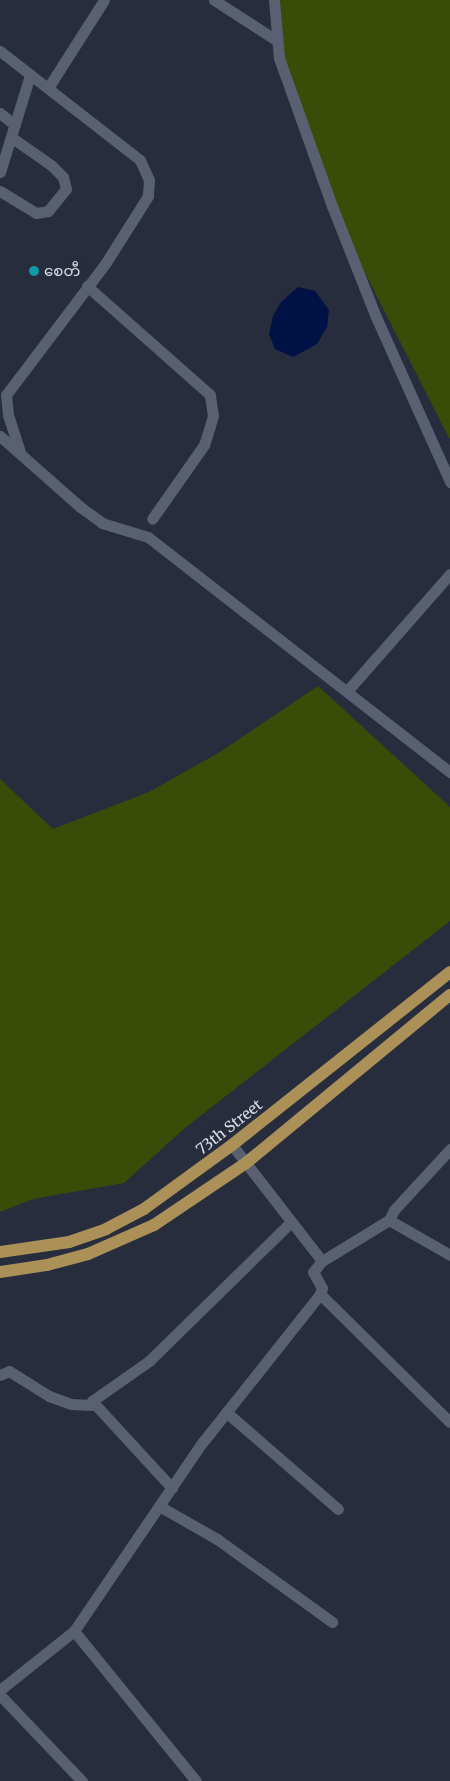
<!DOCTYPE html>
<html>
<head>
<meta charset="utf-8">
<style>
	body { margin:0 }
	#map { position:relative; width:450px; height:1781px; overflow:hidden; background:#272d3d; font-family:Merriweather,"Noto Sans Myanmar",serif }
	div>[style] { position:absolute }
	.green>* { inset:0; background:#3b4b08 }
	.water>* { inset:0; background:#001146 }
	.minor>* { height:11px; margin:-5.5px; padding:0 5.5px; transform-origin:5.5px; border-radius:5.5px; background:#596072 }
	.primary>* { height:12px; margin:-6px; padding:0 6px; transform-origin:6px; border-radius:6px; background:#ab9158 }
	.dots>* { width:14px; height:14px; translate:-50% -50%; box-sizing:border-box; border:2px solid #272d3d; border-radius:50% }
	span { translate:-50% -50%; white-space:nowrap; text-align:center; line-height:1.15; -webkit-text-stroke:5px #272d3d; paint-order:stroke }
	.poi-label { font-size:15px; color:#d9dee8 }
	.left { translate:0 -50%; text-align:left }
	.street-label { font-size:15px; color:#d9dee8 }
</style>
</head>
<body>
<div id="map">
	<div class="green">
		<div style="clip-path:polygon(280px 0,450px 0,450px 440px,359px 261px,280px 57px)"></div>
		<div style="clip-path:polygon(318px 686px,450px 807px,450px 921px,185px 1128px,124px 1183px,33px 1199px,0 1212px,0 779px,53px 829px,149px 792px,220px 752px)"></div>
	</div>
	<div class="water">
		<div style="clip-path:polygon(298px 287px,315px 291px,329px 310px,327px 327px,317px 344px,293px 357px,275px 349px,269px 334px,273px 316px,281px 302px)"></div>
	</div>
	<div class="minor">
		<div style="left:214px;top:0;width:74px;rotate:32.8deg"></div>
		<div style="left:274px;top:0;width:58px;rotate:85.1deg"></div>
		<div style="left:279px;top:58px;width:157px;rotate:70.3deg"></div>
		<div style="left:332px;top:206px;width:119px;rotate:68.4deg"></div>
		<div style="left:376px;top:317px;width:181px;rotate:65.8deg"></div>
		<div style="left:0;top:51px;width:177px;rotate:37.9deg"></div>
		<div style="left:140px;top:160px;width:22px;rotate:66deg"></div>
		<div style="left:149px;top:180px;width:16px;rotate:94deg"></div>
		<div style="left:148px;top:196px;width:80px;rotate:122.3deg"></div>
		<div style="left:105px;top:264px;width:164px;rotate:127.1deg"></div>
		<div style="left:6px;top:395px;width:20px;rotate:84deg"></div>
		<div style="left:8px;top:415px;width:38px;rotate:72deg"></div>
		<div style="left:48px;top:88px;width:104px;rotate:-57.5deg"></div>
		<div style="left:0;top:113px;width:19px;rotate:39deg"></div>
		<div style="left:0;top:172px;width:102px;rotate:-72.8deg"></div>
		<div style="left:0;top:191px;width:42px;rotate:31.4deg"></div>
		<div style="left:36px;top:213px;width:12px;rotate:-9deg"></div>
		<div style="left:48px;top:211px;width:28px;rotate:-51deg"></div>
		<div style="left:66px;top:189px;width:12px;rotate:-104deg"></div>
		<div style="left:63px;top:177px;width:17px;rotate:-135deg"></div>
		<div style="left:51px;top:165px;width:49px;rotate:-145deg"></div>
		<div style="left:87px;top:286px;width:164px;rotate:41.5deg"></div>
		<div style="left:210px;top:395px;width:21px;rotate:82deg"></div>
		<div style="left:213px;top:416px;width:30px;rotate:107deg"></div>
		<div style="left:204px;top:445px;width:90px;rotate:125.1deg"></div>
		<div style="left:0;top:436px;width:106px;rotate:41.5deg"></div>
		<div style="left:79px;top:506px;width:29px;rotate:36deg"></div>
		<div style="left:102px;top:523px;width:48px;rotate:16.9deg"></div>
		<div style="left:148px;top:537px;width:383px;rotate:37.9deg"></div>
		<div style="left:348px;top:690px;width:154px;rotate:-48.7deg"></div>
		<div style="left:389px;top:1220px;width:11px;rotate:-63deg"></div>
		<div style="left:394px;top:1210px;width:83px;rotate:-47.4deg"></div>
		<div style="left:322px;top:1261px;width:79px;rotate:-31.5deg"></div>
		<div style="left:389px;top:1220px;width:70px;rotate:29.8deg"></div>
		<div style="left:320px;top:1294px;width:182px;rotate:44.6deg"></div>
		<div style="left:0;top:1375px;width:10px;rotate:-24deg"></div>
		<div style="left:9px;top:1371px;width:47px;rotate:32deg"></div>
		<div style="left:49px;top:1396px;width:23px;rotate:20deg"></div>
		<div style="left:71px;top:1404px;width:21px;rotate:3deg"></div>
		<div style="left:226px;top:1412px;width:148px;rotate:40.9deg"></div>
		<div style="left:172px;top:1488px;width:118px;rotate:-132.6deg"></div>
		<div style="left:92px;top:1401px;width:70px;rotate:-35.1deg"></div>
		<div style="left:149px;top:1361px;width:199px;rotate:-44.4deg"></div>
		<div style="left:159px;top:1506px;width:67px;rotate:29.6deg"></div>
		<div style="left:217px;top:1539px;width:142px;rotate:35.8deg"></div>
		<div style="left:74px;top:1631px;width:193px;rotate:50.9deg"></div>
		<div style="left:0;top:1690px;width:95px;rotate:-38.6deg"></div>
		<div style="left:74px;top:1631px;width:227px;rotate:-55.8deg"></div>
		<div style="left:202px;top:1443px;width:190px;rotate:-51.6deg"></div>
		<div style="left:320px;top:1294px;width:6px;rotate:-72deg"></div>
		<div style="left:322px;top:1288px;width:18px;rotate:-119deg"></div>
		<div style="left:313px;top:1272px;width:14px;rotate:-51deg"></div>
		<div style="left:322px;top:1261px;width:147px;rotate:-127.8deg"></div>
		<div style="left:0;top:1695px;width:119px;rotate:46.4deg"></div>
	</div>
	<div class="primary">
		<div style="left:0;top:1252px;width:70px;rotate:-8.2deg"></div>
		<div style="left:69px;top:1242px;width:39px;rotate:-19deg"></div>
		<div style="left:106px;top:1229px;width:43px;rotate:-27.8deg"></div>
		<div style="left:144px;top:1209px;width:109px;rotate:-36deg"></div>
		<div style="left:232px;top:1145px;width:278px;rotate:-38.4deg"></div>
		<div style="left:0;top:1272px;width:48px;rotate:-8.5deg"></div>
		<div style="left:47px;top:1265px;width:42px;rotate:-15deg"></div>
		<div style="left:88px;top:1254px;width:72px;rotate:-23.7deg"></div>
		<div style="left:154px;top:1225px;width:111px;rotate:-34deg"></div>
		<div style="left:246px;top:1163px;width:264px;rotate:-39.5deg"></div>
	</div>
	<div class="dots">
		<div style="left:34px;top:271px;background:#0f9aa8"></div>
	</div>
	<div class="poi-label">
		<span class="left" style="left:44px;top:271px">စေတီ</span>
	</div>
	<div class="street-label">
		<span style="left:229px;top:1127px;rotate:-38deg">73th Street</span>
	</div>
</div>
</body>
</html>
